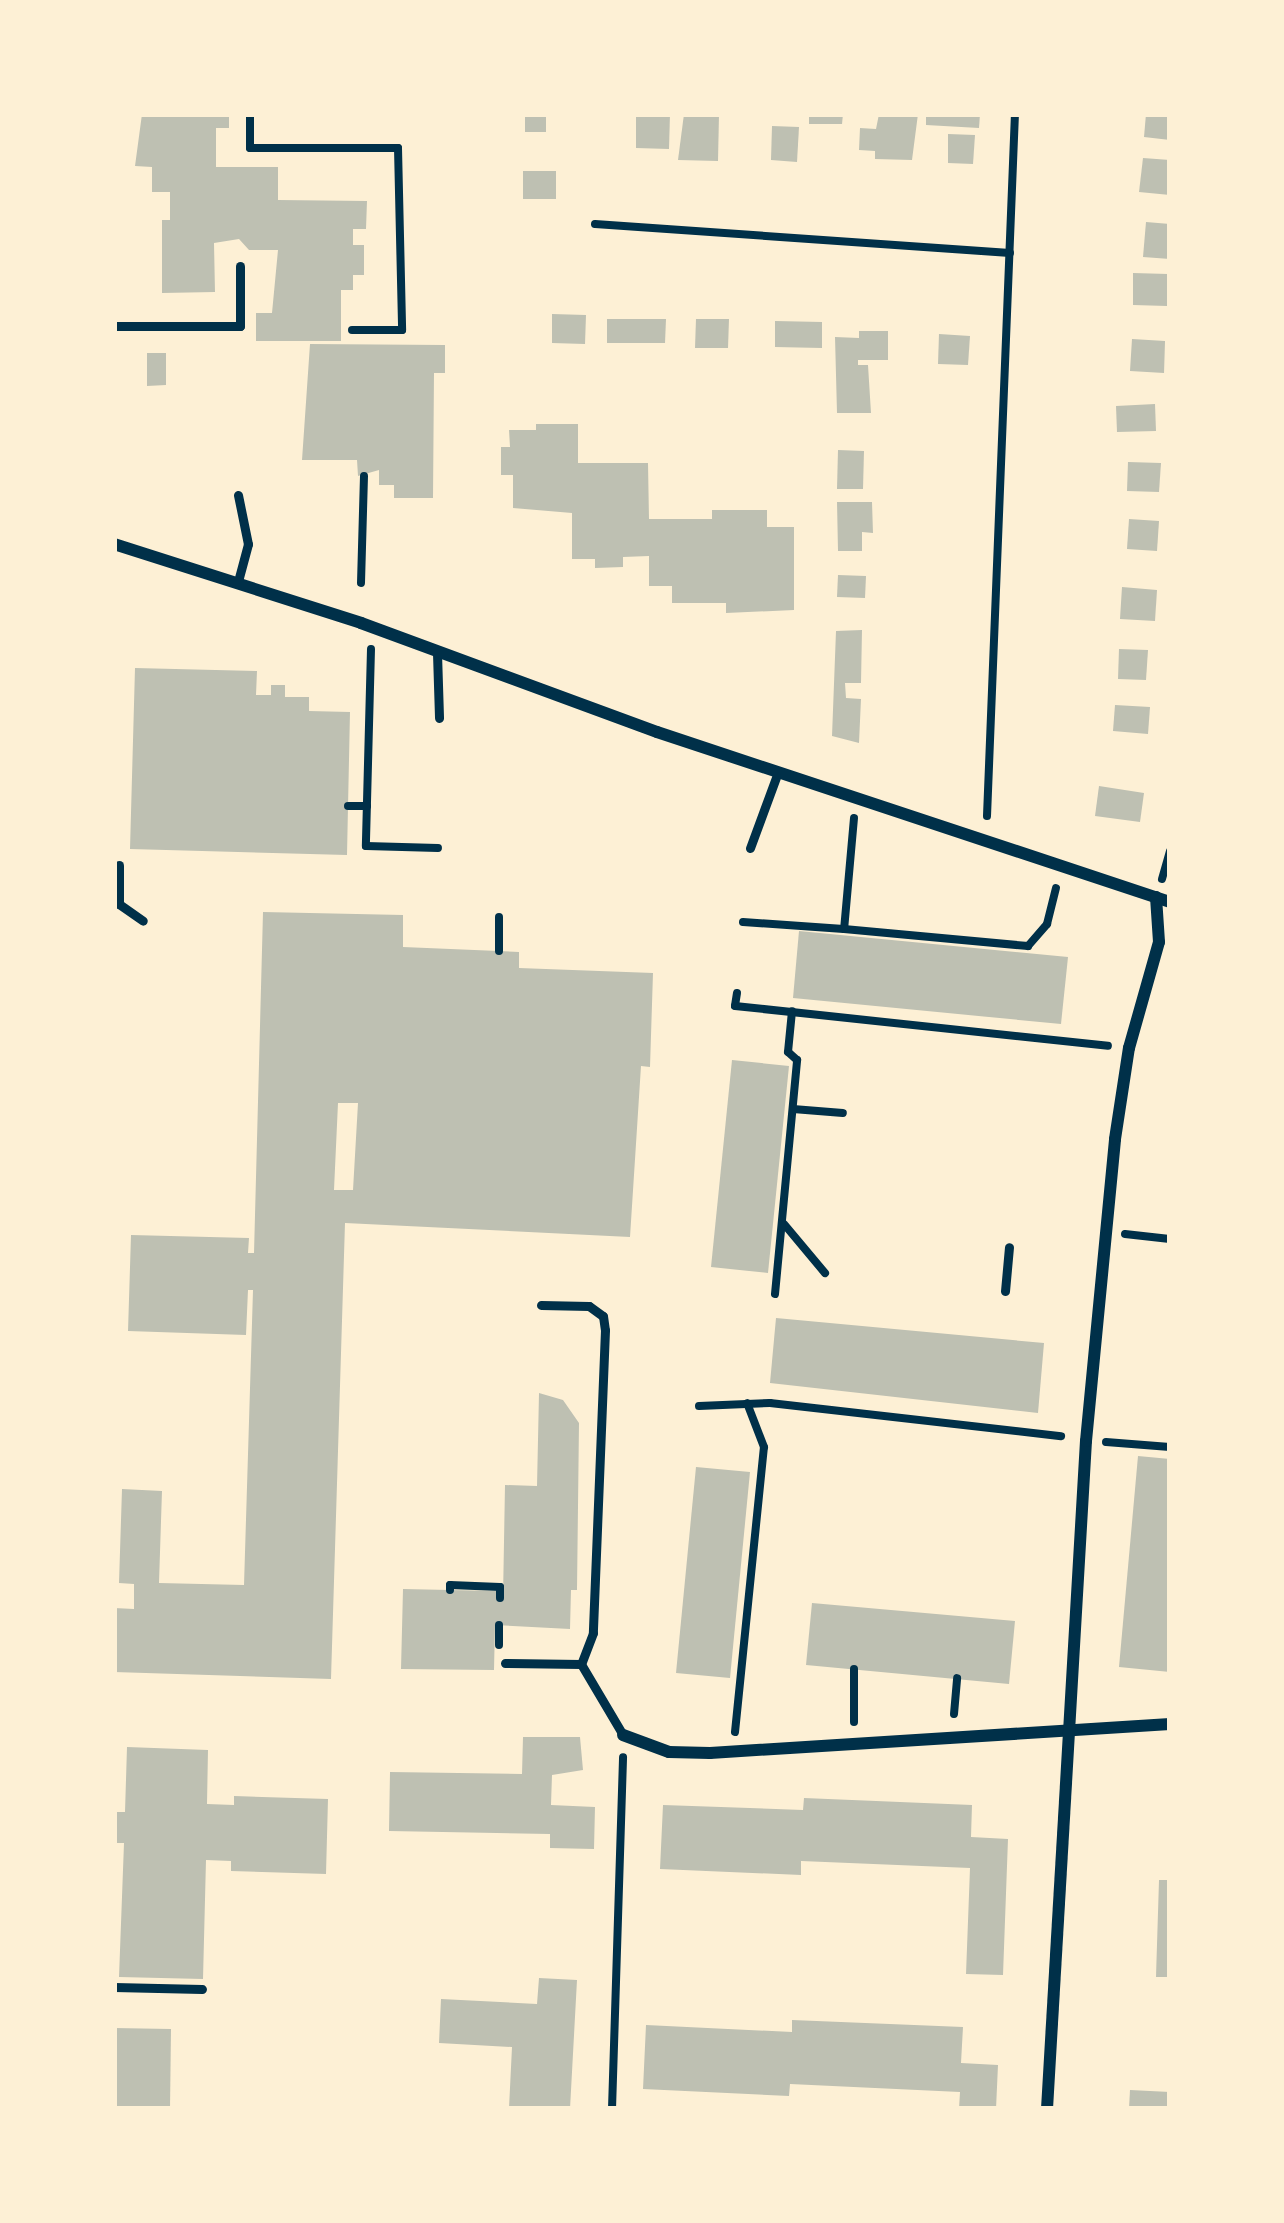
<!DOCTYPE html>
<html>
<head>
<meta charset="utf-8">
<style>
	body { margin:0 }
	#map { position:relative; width:1284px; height:2223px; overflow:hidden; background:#fdf0d5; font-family:Raleway,sans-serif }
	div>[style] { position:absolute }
	.building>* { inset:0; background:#bec0b2 }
	.path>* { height:8px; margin:-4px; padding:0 4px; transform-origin:4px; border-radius:4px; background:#003049 }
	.service>* { height:9px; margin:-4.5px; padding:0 4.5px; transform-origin:4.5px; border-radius:4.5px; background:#003049 }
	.minor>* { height:12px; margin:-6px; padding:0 6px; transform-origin:6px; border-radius:6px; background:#003049 }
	span { translate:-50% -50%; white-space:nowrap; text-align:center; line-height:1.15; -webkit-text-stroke:10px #fdf0d5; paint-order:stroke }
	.frame { position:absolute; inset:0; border:117px solid #fdf0d5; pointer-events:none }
</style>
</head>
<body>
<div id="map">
	<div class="building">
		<div style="clip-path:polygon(142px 114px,229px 114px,229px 128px,216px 128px,216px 167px,278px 167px,278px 200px,367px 201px,366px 229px,353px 229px,353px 245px,364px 245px,364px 275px,353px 275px,353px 290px,341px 290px,341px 341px,256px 341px,256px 313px,272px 313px,278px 250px,249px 250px,239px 239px,214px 243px,215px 292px,162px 293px,162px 220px,170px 220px,170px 192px,152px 192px,152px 167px,135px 166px)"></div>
		<div style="clip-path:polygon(525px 114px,546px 114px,546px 132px,525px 132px)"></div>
		<div style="clip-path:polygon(636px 114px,670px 114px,669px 149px,636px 148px)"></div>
		<div style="clip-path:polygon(684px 114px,719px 114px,718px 161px,678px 160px)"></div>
		<div style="clip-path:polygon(809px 114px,843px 114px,842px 124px,809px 124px)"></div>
		<div style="clip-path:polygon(879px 114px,918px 114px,912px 160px,875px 159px,875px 151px,859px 150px,860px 128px,876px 129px)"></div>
		<div style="clip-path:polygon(926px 114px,980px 114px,979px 128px,926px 125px)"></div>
		<div style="clip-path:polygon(1146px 114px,1170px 114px,1170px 140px,1144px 137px)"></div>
		<div style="clip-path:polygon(772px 126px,799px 127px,797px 162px,771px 160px)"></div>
		<div style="clip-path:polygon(948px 134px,975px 135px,973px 164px,948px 163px)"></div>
		<div style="clip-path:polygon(1143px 158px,1170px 160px,1170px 195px,1139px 192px)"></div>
		<div style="clip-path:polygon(523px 171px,556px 171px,556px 199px,523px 199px)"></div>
		<div style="clip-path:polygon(1146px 222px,1170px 224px,1170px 259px,1143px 257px)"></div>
		<div style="clip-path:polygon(1133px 273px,1168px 274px,1167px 306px,1133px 305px)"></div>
		<div style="clip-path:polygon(552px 314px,586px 315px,585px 344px,552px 343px)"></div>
		<div style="clip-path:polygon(607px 319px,666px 319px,665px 343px,607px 343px)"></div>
		<div style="clip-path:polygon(696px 319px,729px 319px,728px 348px,695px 348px)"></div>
		<div style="clip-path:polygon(775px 321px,822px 322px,822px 348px,775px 347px)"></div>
		<div style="clip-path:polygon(859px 331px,888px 331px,888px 360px,858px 360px,858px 365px,868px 365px,871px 413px,837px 413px,835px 337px,859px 338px)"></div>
		<div style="clip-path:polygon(939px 334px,970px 336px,968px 365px,938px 364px)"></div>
		<div style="clip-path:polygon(1132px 339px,1165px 341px,1164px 373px,1130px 371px)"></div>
		<div style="clip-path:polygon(310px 344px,445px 345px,445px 373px,434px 373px,433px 498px,394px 498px,394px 485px,379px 485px,379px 470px,358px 476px,357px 460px,302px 460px)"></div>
		<div style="clip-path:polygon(147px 353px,166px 353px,166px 385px,147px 386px)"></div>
		<div style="clip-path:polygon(1155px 404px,1156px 431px,1117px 432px,1116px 406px)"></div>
		<div style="clip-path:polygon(536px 424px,578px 424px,578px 463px,648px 463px,649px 519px,712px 519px,712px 510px,767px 510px,767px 527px,794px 527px,794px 610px,726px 613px,726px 603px,672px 603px,672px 586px,649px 586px,649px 556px,623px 557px,623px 567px,595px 568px,595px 559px,572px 559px,572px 513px,513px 508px,513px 475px,501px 475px,501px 447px,510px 447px,509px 430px,536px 430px)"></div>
		<div style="clip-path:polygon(838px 450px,864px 451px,863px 489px,837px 489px)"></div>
		<div style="clip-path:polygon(1128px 462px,1161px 463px,1159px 492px,1127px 491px)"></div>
		<div style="clip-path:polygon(837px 502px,872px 502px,873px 533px,862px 532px,862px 551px,838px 551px)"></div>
		<div style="clip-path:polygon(1129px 519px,1159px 521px,1157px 551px,1127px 549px)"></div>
		<div style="clip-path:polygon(838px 575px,866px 576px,865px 598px,837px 597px)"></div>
		<div style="clip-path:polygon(1122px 587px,1157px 590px,1155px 621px,1120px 619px)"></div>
		<div style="clip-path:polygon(862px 630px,861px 683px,845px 683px,846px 698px,861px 699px,859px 743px,832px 736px,836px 631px)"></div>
		<div style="clip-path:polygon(1119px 649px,1148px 650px,1146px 680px,1118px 679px)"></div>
		<div style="clip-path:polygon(135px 668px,257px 671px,256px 695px,271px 695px,271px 685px,285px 685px,285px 697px,309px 697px,309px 711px,350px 712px,347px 855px,130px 849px)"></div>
		<div style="clip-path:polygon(1115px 705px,1150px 707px,1148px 734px,1113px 731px)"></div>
		<div style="clip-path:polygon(1099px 786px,1144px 793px,1140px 822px,1095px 816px)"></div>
		<div style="clip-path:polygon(evenodd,263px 912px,403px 915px,403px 947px,519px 952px,519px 968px,653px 973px,650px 1067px,641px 1066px,630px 1237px,345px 1223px,331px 1679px,114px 1672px,114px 1608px,134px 1609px,134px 1584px,119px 1583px,122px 1489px,162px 1491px,159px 1583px,244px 1585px,253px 1290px,248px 1290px,246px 1335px,128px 1331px,131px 1235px,249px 1238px,248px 1253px,254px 1253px,263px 912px,338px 1103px,358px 1103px,353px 1190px,334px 1190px,338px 1103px)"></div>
		<div style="clip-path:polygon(799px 931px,1068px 957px,1061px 1024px,793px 998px)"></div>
		<div style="clip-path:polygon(732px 1060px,789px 1066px,768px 1273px,711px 1267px)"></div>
		<div style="clip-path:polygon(776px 1318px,1044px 1343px,1038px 1413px,770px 1383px)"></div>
		<div style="clip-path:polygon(539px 1393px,563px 1400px,579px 1423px,577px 1590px,571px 1590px,570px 1629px,495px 1625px,494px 1670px,401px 1669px,403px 1589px,496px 1591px,496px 1598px,503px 1598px,505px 1485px,537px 1486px)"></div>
		<div style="clip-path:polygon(1138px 1456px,1170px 1459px,1170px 1672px,1119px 1667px)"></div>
		<div style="clip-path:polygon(696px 1467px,750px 1472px,730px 1678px,676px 1673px)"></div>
		<div style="clip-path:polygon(812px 1603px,1015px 1621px,1009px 1684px,806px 1665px)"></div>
		<div style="clip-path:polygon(523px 1737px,580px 1737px,583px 1770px,552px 1775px,551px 1805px,595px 1807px,594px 1849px,550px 1848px,550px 1834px,389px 1831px,390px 1772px,522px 1774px)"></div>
		<div style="clip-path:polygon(127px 1747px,208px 1750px,207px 1804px,234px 1805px,234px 1796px,328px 1799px,326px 1874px,231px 1871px,231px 1861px,206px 1860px,203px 1979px,119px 1977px,124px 1843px,116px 1843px,117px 1812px,125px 1812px)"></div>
		<div style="clip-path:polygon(804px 1798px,972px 1805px,971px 1837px,1008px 1839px,1003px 1975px,966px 1974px,970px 1868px,801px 1861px,801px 1875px,660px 1869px,663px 1805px,803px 1810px)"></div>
		<div style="clip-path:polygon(1159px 1880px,1170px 1880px,1170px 1977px,1156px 1977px)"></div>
		<div style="clip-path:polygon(539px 1978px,577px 1980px,570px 2109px,509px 2108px,512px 2047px,439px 2043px,441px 1999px,537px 2004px)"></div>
		<div style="clip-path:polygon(792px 2020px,963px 2027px,961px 2063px,998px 2065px,996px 2109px,959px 2109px,960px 2092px,790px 2084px,789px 2096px,643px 2089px,646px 2025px,792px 2032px)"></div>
		<div style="clip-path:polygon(114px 2028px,171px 2029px,170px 2109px,114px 2109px)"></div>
		<div style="clip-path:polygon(1130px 2090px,1170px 2092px,1170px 2109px,1129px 2109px)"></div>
	</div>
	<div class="path">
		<div style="left:250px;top:114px;width:34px;rotate:90deg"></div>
		<div style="left:250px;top:148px;width:148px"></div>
		<div style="left:398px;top:148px;width:182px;rotate:88.7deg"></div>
		<div style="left:402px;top:330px;width:50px;rotate:180deg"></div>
		<div style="left:595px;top:224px;width:416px;rotate:4deg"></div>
		<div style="left:361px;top:583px;width:107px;rotate:-88.4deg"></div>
		<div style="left:371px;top:649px;width:197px;rotate:91.5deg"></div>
		<div style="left:366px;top:846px;width:72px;rotate:1.6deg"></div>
		<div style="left:348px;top:806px;width:19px"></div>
		<div style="left:987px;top:816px;width:703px;rotate:-87.72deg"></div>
		<div style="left:854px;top:818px;width:111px;rotate:95.1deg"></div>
		<div style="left:844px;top:929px;width:185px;rotate:5.3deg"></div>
		<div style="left:1028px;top:946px;width:29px;rotate:-49deg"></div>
		<div style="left:1047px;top:924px;width:37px;rotate:-76deg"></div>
		<div style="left:1162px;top:879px;width:29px;rotate:-74deg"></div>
		<div style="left:743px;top:922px;width:101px;rotate:4deg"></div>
		<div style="left:499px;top:951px;width:34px;rotate:-90deg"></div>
		<div style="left:737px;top:993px;width:13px;rotate:99deg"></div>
		<div style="left:735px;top:1006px;width:375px;rotate:6.1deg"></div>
		<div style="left:793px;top:1109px;width:50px;rotate:4.6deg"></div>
		<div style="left:784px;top:1224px;width:64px;rotate:50.1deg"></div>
		<div style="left:1125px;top:1234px;width:45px;rotate:6.3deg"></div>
		<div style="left:775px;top:1294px;width:235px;rotate:-84.6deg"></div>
		<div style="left:797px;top:1060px;width:12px;rotate:-138deg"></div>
		<div style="left:788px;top:1052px;width:41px;rotate:-84.4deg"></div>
		<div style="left:699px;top:1406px;width:71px;rotate:-2.4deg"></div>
		<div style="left:770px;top:1403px;width:293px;rotate:6.5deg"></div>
		<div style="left:1106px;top:1442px;width:64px;rotate:4.5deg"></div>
		<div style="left:450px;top:1590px;width:5px;rotate:-90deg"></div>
		<div style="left:450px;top:1585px;width:50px;rotate:2.3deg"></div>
		<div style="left:500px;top:1587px;width:11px;rotate:90deg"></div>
		<div style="left:499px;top:1625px;width:20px;rotate:90deg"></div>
		<div style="left:954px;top:1714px;width:36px;rotate:-85deg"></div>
		<div style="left:854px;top:1722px;width:53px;rotate:-90deg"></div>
		<div style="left:735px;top:1732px;width:286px;rotate:-84.2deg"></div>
		<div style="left:764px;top:1447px;width:47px;rotate:-111.1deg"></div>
		<div style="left:612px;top:2109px;width:352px;rotate:-88.2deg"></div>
	</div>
	<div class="service">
		<div style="left:114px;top:326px;width:126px"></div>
		<div style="left:240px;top:326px;width:60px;rotate:-90deg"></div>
		<div style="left:238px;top:495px;width:50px;rotate:78.5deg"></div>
		<div style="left:248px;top:544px;width:39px;rotate:105deg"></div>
		<div style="left:437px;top:653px;width:65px;rotate:88.2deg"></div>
		<div style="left:750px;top:848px;width:81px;rotate:-69.8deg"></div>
		<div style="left:119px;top:865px;width:39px;rotate:90deg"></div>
		<div style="left:119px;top:904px;width:29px;rotate:35deg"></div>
		<div style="left:1005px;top:1291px;width:44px;rotate:-84.8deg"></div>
		<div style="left:541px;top:1305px;width:48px;rotate:1.2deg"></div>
		<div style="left:589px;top:1306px;width:17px;rotate:36deg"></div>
		<div style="left:603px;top:1316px;width:14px;rotate:82deg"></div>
		<div style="left:605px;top:1330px;width:303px;rotate:92.3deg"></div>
		<div style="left:593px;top:1633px;width:33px;rotate:111deg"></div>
		<div style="left:505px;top:1663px;width:76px;rotate:0.8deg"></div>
		<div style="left:581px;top:1664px;width:82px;rotate:59.4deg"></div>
		<div style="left:114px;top:1987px;width:88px;rotate:1.3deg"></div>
	</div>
	<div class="minor">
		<div style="left:114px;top:544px;width:259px;rotate:17.7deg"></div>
		<div style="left:361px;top:623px;width:315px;rotate:20.2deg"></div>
		<div style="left:657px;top:732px;width:540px;rotate:18.33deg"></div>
		<div style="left:623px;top:1735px;width:49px;rotate:20.3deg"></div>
		<div style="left:669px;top:1752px;width:41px;rotate:1.4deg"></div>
		<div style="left:710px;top:1753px;width:461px;rotate:-3.6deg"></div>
		<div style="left:1047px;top:2109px;width:669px;rotate:-86.66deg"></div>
		<div style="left:1086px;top:1441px;width:303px;rotate:-84.5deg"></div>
		<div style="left:1115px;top:1139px;width:92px;rotate:-81.3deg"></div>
		<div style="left:1129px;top:1048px;width:110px;rotate:-74.2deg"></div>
		<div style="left:1159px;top:942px;width:45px;rotate:-93.8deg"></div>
	</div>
	<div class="frame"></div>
</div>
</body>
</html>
